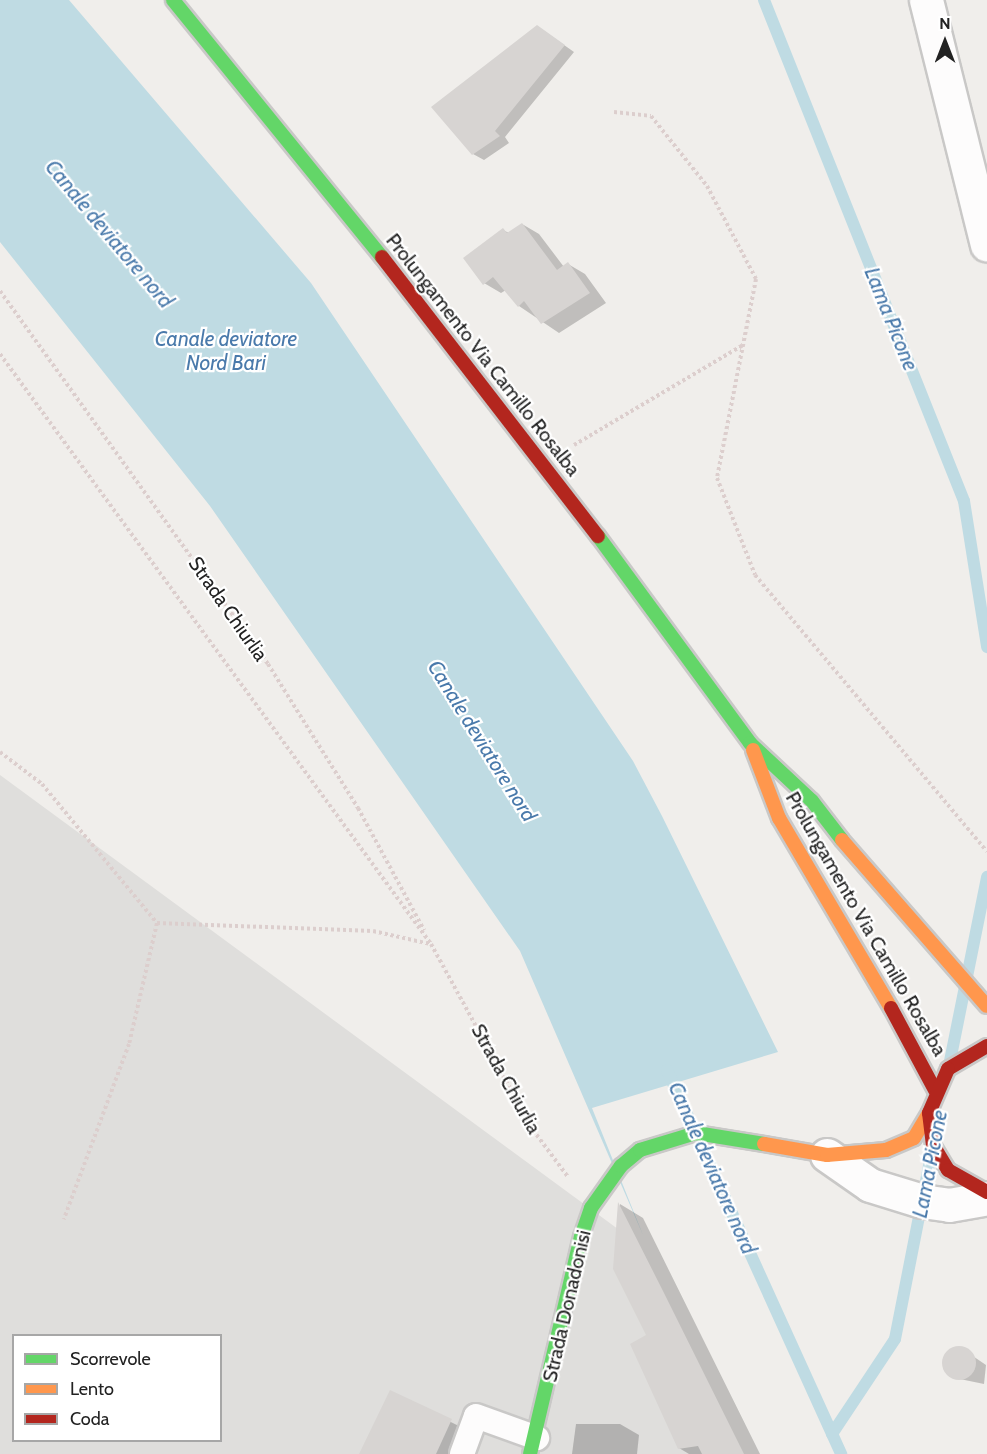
<!DOCTYPE html>
<html>
<head>
<meta charset="utf-8">
<style>
	body { margin:0 }
	#map { position:relative; width:987px; height:1454px; overflow:hidden; background:#f0eeeb; font-family:Cabin,sans-serif }
	div>[style] { position:absolute }
	.residential>* { inset:0; background:#dfdedc }
	.water>* { inset:0; background:#bfdbe3 }
	.shadow>* { inset:0; background:#0003 }
	.stream>* { height:12px; margin:-6px; padding:0 6px; transform-origin:6px; border-radius:6px; background:#bfdbe3 }
	.building>* { inset:0; background:#d7d4d2 }
	.round { border-radius:50% }
	.path>* { height:4px; margin-top:-2px; transform-origin:0; background:repeating-linear-gradient(90deg,#dccecd 0 3px,transparent 0 6px) }
	.roads { filter:drop-shadow(2px 0 #c9c8c7) drop-shadow(-2px 0 #c9c8c7) drop-shadow(0 2px #c9c8c7) drop-shadow(0 -2px #c9c8c7) }
	.lane>* { height:24px; margin:-12px; padding:0 12px; transform-origin:12px; border-radius:12px; background:#fdfcfc }
	.street>* { height:33px; margin:-16.5px; padding:0 16.5px; transform-origin:16.5px; border-radius:16.5px; background:#fdfcfc }
	.fast>* { height:14px; margin:-7px; padding:0 7px; transform-origin:7px; border-radius:7px; background:#63d668 }
	.slow>* { height:14px; margin:-7px; padding:0 7px; transform-origin:7px; border-radius:7px; background:#ff974d }
	.jam>* { height:14px; margin:-7px; padding:0 7px; transform-origin:7px; border-radius:7px; background:#b3261e }
	span { translate:-50% -50%; white-space:nowrap; text-align:center; line-height:1.15; -webkit-text-stroke:4.5px #fff; paint-order:stroke }
	.street-label { font-size:20px; color:#222 }
	.water-label { font-size:21px; color:#4a7aab; font-style:italic }
	.legend { position:absolute; left:12px; top:1334px; width:210px; height:108px; box-sizing:border-box; background:#fff; border:2px solid #a7a7a7; margin:0; padding:8px 10px; list-style:none; font-size:18px; color:#222 }
	.legend li { display:flex; align-items:center; gap:12px; height:30px }
	.legend b { width:30px; border:2px solid #a7a7a7 }
	.north { position:absolute; left:915px; top:12px; width:60px; height:60px; -webkit-text-stroke:4px #fff; paint-order:stroke; rotate:0deg; font-size:16px; font-weight:700; line-height:24px; text-align:center; color:#222 }
	.north::after { content:''; display:block; margin:auto; width:21px; height:27px; background:#222; clip-path:polygon(50% 0,100% 100%,50% 72%,0 100%) }
</style>
</head>
<body>
<div id="map">
	<div class="residential">
		<div style="clip-path:polygon(evenodd,0 775px,622px 1232px,724px 1454px,0 1454px,0 775px,14px 1336px,220px 1336px,220px 1440px,14px 1440px,14px 1336px)"></div>
	</div>
	<div class="water">
		<div style="clip-path:polygon(0 0,69px 0,311px 283px,633px 761px,662px 816px,778px 1052px,592px 1108px,643px 1235px,520px 951px,210px 506px,0 242px)"></div>
	</div>
	<div class="shadow">
		<div style="clip-path:polygon(537px 26px,574px 52px,505px 137px,509px 143px,484px 160px,473px 154px)"></div>
		<div style="clip-path:polygon(522px 224px,539px 234px,564px 267px,568px 264px,585px 274px,606px 303px,559px 333px,519px 306px,506px 290px,501px 293px,484px 283px,503px 230px,509px 233px)"></div>
		<div style="clip-path:polygon(620px 1204px,643px 1218px,760px 1454px,689px 1454px,679px 1448px,648px 1335px,615px 1269px)"></div>
		<div style="clip-path:polygon(961px 1348px,986px 1365px,984px 1384px,955px 1378px,944px 1361px,947px 1352px)"></div>
		<div style="clip-path:polygon(390px 1392px,469px 1431px,458px 1454px,373px 1454px)"></div>
		<div style="clip-path:polygon(576px 1424px,620px 1424px,639px 1435px,637px 1454px,572px 1454px)"></div>
	</div>
	<div class="stream">
		<div style="left:764px;top:0;width:539px;rotate:68.24deg"></div>
		<div style="left:964px;top:501px;width:148px;rotate:81deg"></div>
		<div style="left:950px;top:1061px;width:188px;rotate:-78.6deg"></div>
		<div style="left:667px;top:1070px;width:422px;rotate:65.6deg"></div>
		<div style="left:832px;top:1434px;width:114px;rotate:-56.4deg"></div>
		<div style="left:895px;top:1339px;width:187px;rotate:-78.9deg"></div>
	</div>
	<div class="building">
		<div style="clip-path:polygon(537px 25px,565px 45px,495px 131px,500px 136px,472px 155px,431px 107px)"></div>
		<div style="clip-path:polygon(522px 223px,557px 270px,568px 262px,590px 293px,541px 324px,524px 301px,518px 307px,493px 277px,483px 285px,463px 258px,503px 228px,507px 233px)"></div>
		<div style="clip-path:polygon(618px 1202px,663px 1291px,744px 1454px,702px 1454px,698px 1446px,678px 1449px,630px 1344px,646px 1335px,613px 1269px)"></div>
		<div class="round" style="left:942px;top:1346px;width:34px;height:34px"></div>
		<div style="clip-path:polygon(390px 1390px,452px 1419px,436px 1454px,359px 1454px)"></div>
	</div>
	<div class="path">
		<div style="left:614px;top:112px;width:37px;rotate:6deg"></div>
		<div style="left:651px;top:116px;width:90px;rotate:51.3deg"></div>
		<div style="left:707px;top:186px;width:105px;rotate:62.2deg"></div>
		<div style="left:756px;top:279px;width:203px;rotate:101.1deg"></div>
		<div style="left:717px;top:478px;width:104px;rotate:68.6deg"></div>
		<div style="left:755px;top:575px;width:361px;rotate:50deg"></div>
		<div style="left:0;top:291px;width:459px;rotate:54.3deg"></div>
		<div style="left:268px;top:664px;width:170px;rotate:58deg"></div>
		<div style="left:358px;top:808px;width:139px;rotate:61.6deg"></div>
		<div style="left:0;top:354px;width:731px;rotate:53.85deg"></div>
		<div style="left:431px;top:944px;width:212px;rotate:61.3deg"></div>
		<div style="left:533px;top:1130px;width:59px;rotate:53.3deg"></div>
		<div style="left:574px;top:445px;width:196px;rotate:-30.6deg"></div>
		<div style="left:0;top:752px;width:53px;rotate:37.3deg"></div>
		<div style="left:42px;top:784px;width:180px;rotate:50.4deg"></div>
		<div style="left:157px;top:923px;width:124px;rotate:103deg"></div>
		<div style="left:129px;top:1044px;width:187px;rotate:110.4deg"></div>
		<div style="left:157px;top:923px;width:216px;rotate:2.1deg"></div>
		<div style="left:373px;top:931px;width:58px;rotate:12.8deg"></div>
	</div>
	<div class="roads">
		<div class="lane">
			<div style="left:462px;top:1454px;width:40px;rotate:-69.8deg"></div>
			<div style="left:476px;top:1416px;width:65px;rotate:19.8deg"></div>
		</div>
		<div class="street">
			<div style="left:926px;top:0;width:252px;rotate:76deg"></div>
			<div style="left:827px;top:1155px;width:52px;rotate:34.9deg"></div>
			<div style="left:870px;top:1185px;width:54px;rotate:17.1deg"></div>
			<div style="left:922px;top:1201px;width:27px;rotate:8deg"></div>
			<div style="left:949px;top:1205px;width:39px;rotate:-10deg"></div>
		</div>
		<div class="fast">
			<div style="left:173px;top:0;width:331px;rotate:50.9deg"></div>
			<div style="left:598px;top:536px;width:257px;rotate:53.7deg"></div>
			<div style="left:750px;top:743px;width:85px;rotate:43.1deg"></div>
			<div style="left:812px;top:801px;width:49px;rotate:52.4deg"></div>
			<div style="left:530px;top:1454px;width:223px;rotate:-76.8deg"></div>
			<div style="left:581px;top:1237px;width:31px;rotate:-71deg"></div>
			<div style="left:591px;top:1208px;width:52px;rotate:-54.5deg"></div>
			<div style="left:621px;top:1166px;width:25px;rotate:-40deg"></div>
			<div style="left:640px;top:1150px;width:59px;rotate:-16.9deg"></div>
			<div style="left:696px;top:1133px;width:69px;rotate:9.2deg"></div>
		</div>
		<div class="slow">
			<div style="left:753px;top:750px;width:73px;rotate:69.1deg"></div>
			<div style="left:779px;top:818px;width:221px;rotate:59.5deg"></div>
			<div style="left:842px;top:840px;width:220px;rotate:48.9deg"></div>
			<div style="left:764px;top:1144px;width:64px;rotate:9.9deg"></div>
			<div style="left:827px;top:1155px;width:59px;rotate:-4.8deg"></div>
			<div style="left:886px;top:1150px;width:30px;rotate:-23deg"></div>
			<div style="left:914px;top:1138px;width:29px;rotate:-59deg"></div>
		</div>
		<div class="jam">
			<div style="left:382px;top:257px;width:353px;rotate:52.3deg"></div>
			<div style="left:891px;top:1008px;width:93px;rotate:61.8deg"></div>
			<div style="left:987px;top:1046px;width:45px;rotate:149.5deg"></div>
			<div style="left:948px;top:1069px;width:48px;rotate:113.4deg"></div>
			<div style="left:929px;top:1113px;width:32px;rotate:83deg"></div>
			<div style="left:933px;top:1145px;width:29px;rotate:59deg"></div>
			<div style="left:948px;top:1170px;width:45px;rotate:29.4deg"></div>
		</div>
	</div>
	<div class="street-label">
		<span style="left:483px;top:355px;rotate:52deg">Prolungamento Via Camillo Rosalba</span>
		<span style="left:228px;top:609px;rotate:55deg">Strada Chiurlia</span>
		<span style="left:866px;top:924px;rotate:60deg">Prolungamento Via Camillo Rosalba</span>
		<span style="left:506px;top:1079px;rotate:61deg">Strada Chiurlia</span>
		<span style="left:567px;top:1306px;rotate:-77deg">Strada Donadonisi</span>
	</div>
	<div class="water-label">
		<span style="left:109px;top:234px;rotate:50deg">Canale deviatore nord</span>
		<span style="left:891px;top:319px;rotate:68deg">Lama Picone</span>
		<span style="left:226px;top:351px">Canale deviatore<br>Nord Bari</span>
		<span style="left:482px;top:741px;rotate:58deg">Canale deviatore nord</span>
		<span style="left:930px;top:1164px;rotate:-79deg">Lama Picone</span>
		<span style="left:712px;top:1168px;rotate:66deg">Canale deviatore nord</span>
	</div>
	<ul class="legend">
	<li><b style="height:8px;background:#63d668"></b>Scorrevole</li>
	<li><b style="height:8px;background:#ff974d"></b>Lento</li>
	<li><b style="height:8px;background:#b3261e"></b>Coda</li>
	</ul>
	<div class="north">N</div>
</div>
</body>
</html>
